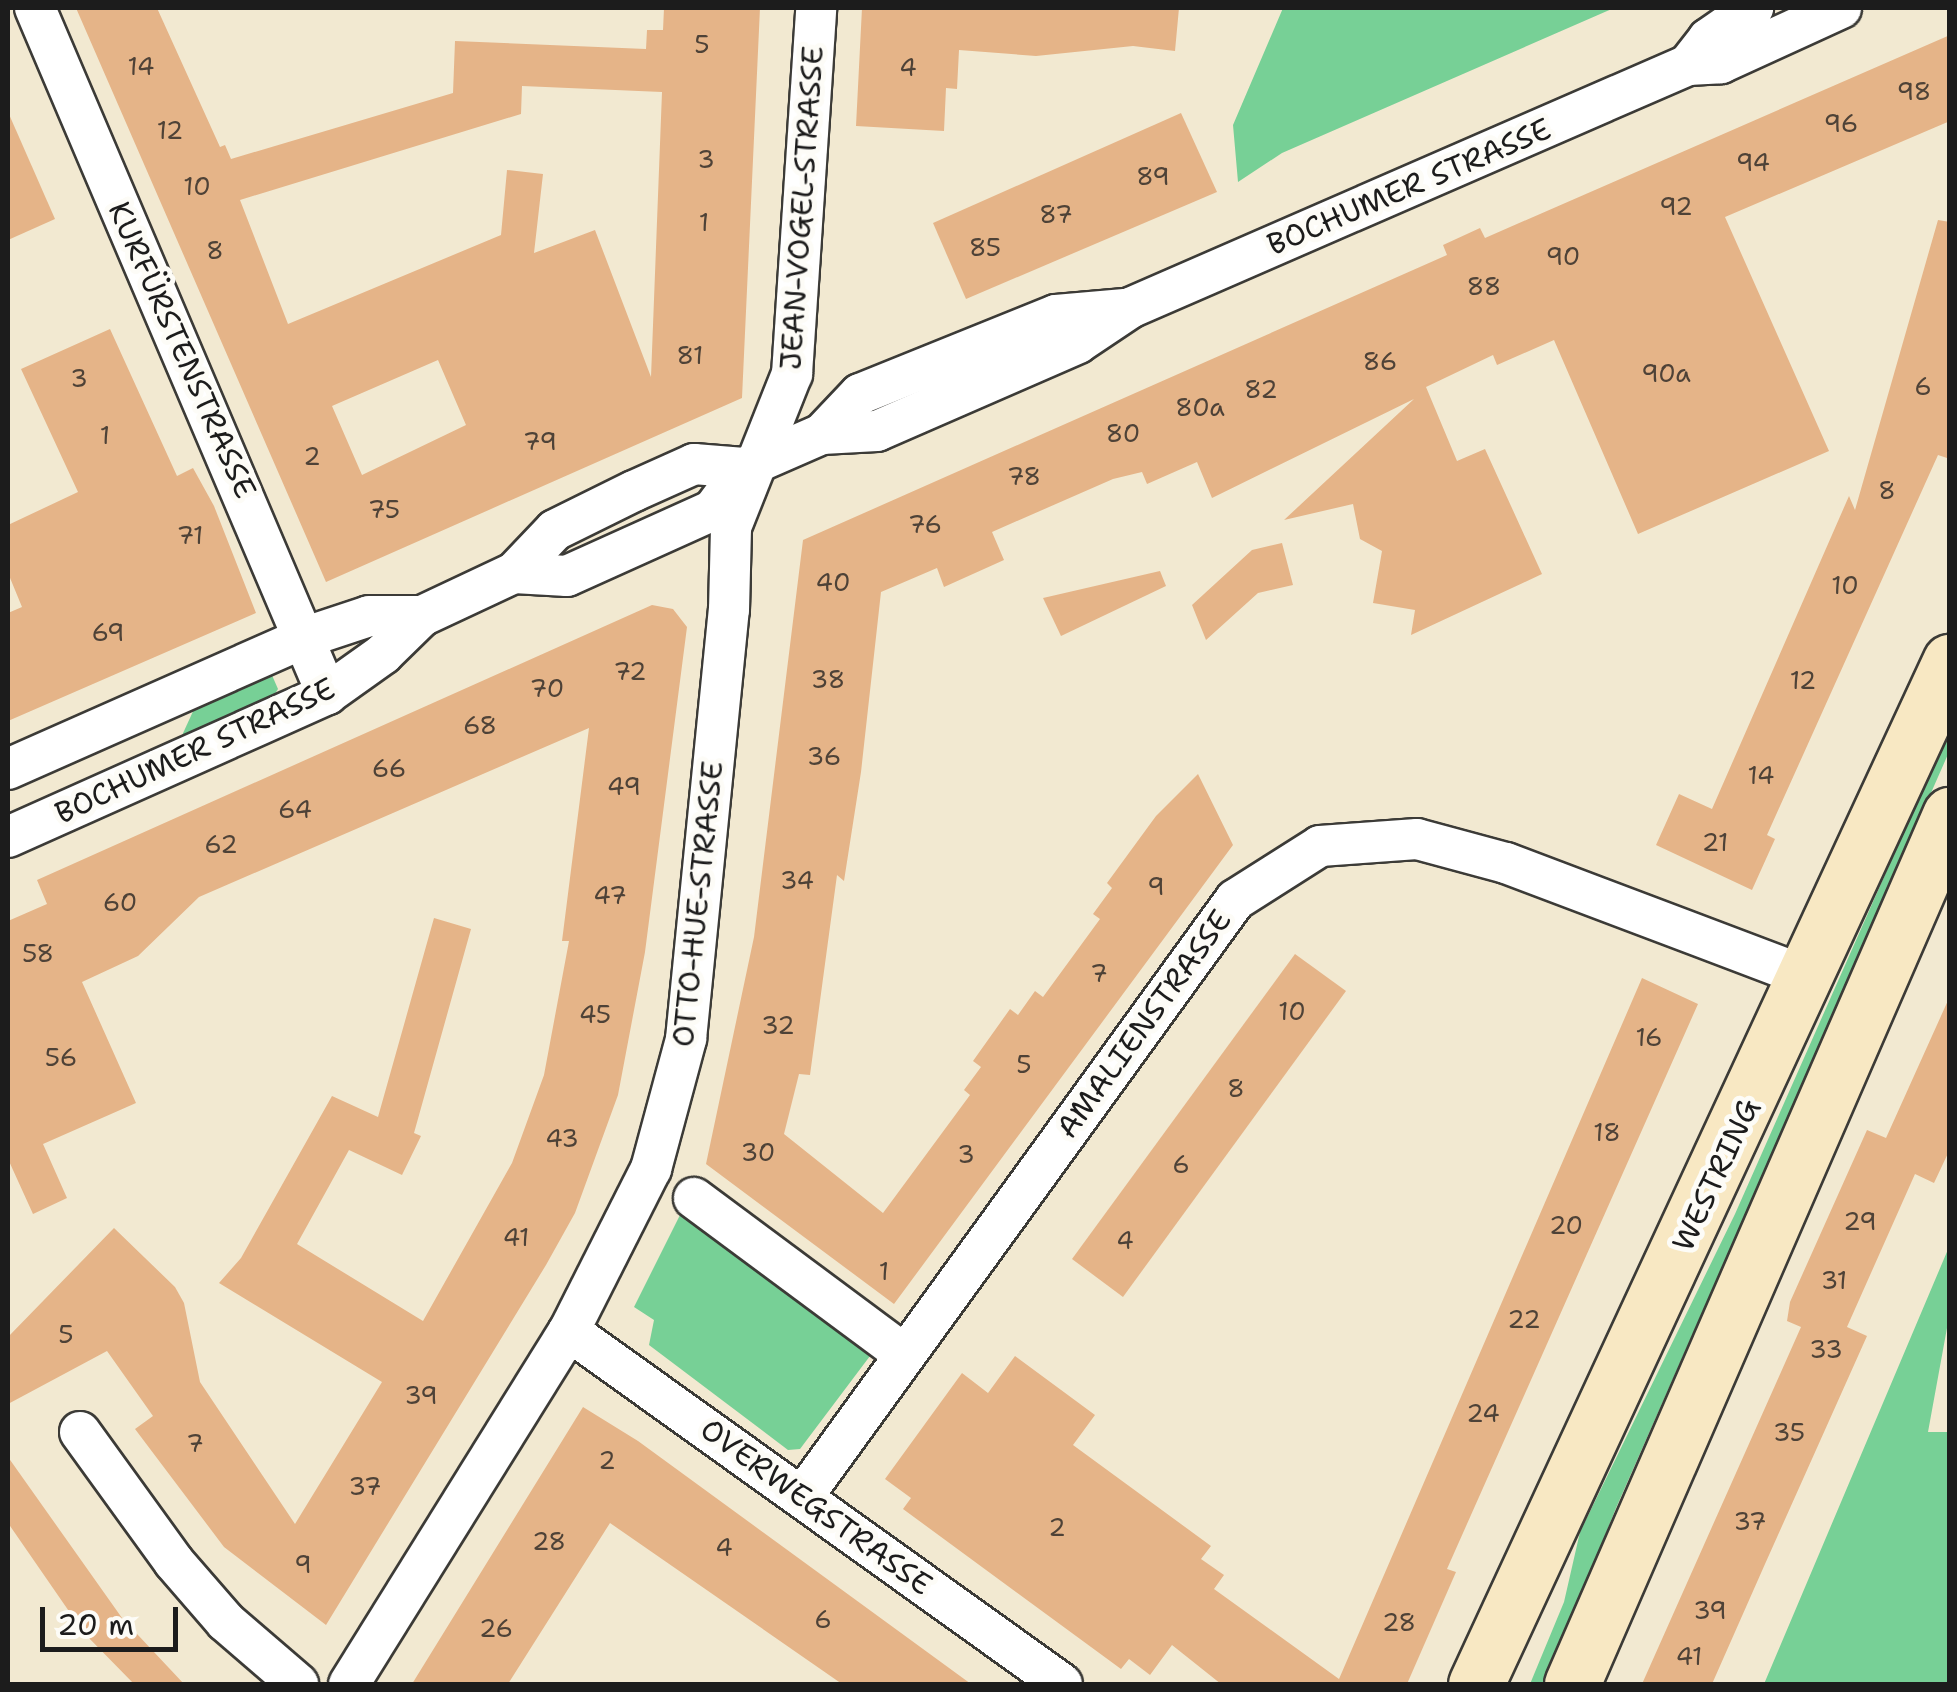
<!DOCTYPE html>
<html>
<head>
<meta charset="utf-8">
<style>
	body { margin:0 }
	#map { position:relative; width:1957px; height:1692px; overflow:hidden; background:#f2e9d1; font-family:"Shantell Sans",sans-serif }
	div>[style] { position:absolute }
	.green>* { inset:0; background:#77d096 }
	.building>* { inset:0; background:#e5b488 }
	.roads { filter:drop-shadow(2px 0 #3c3b37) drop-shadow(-2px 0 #3c3b37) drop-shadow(0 2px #3c3b37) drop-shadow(0 -2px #3c3b37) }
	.street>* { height:40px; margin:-20px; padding:0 20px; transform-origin:20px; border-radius:20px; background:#fff }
	.secondary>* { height:55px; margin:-27.5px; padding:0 27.5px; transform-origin:27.5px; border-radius:27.5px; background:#f8e8c3 }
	span { translate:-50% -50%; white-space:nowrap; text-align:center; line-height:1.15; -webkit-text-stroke:10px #fdfcf7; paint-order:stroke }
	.number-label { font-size:25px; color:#4e4237 }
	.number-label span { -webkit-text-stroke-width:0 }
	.street-label { font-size:30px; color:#1c1c1c }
	.frame { position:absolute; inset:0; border:10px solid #1c1c1c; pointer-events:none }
	.scale { position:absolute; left:40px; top:1607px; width:138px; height:45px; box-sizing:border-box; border:5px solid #1c1c1c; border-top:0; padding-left:12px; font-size:30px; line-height:35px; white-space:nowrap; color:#1c1c1c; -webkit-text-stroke:8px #fdfcf7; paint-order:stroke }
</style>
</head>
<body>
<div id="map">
	<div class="green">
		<div style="clip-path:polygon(1283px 8px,1614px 8px,1282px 153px,1238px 182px,1233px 125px)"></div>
		<div style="clip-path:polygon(271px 673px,278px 689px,273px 697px,179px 742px,195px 707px)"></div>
		<div style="clip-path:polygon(1949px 730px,1949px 752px,1616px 1508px,1546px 1684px,1530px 1684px,1564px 1602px,1580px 1532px,1735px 1214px)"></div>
		<div style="clip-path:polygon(682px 1211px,873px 1352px,800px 1449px,788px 1450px,649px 1345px,654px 1320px,634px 1307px)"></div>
		<div style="clip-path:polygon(1949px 1247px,1949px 1317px,1928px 1432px,1949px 1432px,1949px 1684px,1764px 1684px)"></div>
	</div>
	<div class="building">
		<div style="clip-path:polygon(evenodd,76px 8px,157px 8px,220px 147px,225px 145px,231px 159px,453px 93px,455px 41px,646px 49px,647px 30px,663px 30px,664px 8px,760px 8px,742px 398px,326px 582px,76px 8px,522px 86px,662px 92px,651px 377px,595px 230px,534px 253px,543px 174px,507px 170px,501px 235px,288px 324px,240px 200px,521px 114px,522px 86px,76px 8px,438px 360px,466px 425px,362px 475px,332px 406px,438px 360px)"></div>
		<div style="clip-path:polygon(862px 8px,1179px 8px,1175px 51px,1133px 46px,1036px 56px,959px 50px,957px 89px,946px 88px,944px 131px,856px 126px)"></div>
		<div style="clip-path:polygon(1950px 35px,1950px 121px,1725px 217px,1829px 451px,1638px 534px,1554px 340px,1497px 365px,1493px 355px,1426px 387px,1457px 461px,1485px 449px,1542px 574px,1411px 635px,1415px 610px,1373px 603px,1382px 551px,1360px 539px,1353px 504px,1284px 520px,1414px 399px,1212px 498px,1197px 462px,1147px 484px,1142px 472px,1113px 479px,992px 532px,1004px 560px,944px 587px,937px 568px,881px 592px,861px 772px,844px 881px,837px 875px,810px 1075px,799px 1074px,784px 1134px,883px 1213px,970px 1095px,964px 1090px,981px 1067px,973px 1061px,1010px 1009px,1018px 1015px,1035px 991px,1043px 997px,1100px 919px,1093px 914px,1112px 888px,1107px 883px,1156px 816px,1198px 774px,1233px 845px,894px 1304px,706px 1164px,754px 937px,803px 540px,1447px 255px,1443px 245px,1480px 228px,1485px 238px)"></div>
		<div style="clip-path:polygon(8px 112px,55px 219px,8px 240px)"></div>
		<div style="clip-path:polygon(1181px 113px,1217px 192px,966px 299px,933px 223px)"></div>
		<div style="clip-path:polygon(1938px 220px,1950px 222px,1950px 459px,1938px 455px,1767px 835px,1775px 839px,1752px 890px,1656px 845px,1679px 794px,1712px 809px,1849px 496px,1855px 510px)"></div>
		<div style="clip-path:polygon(110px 329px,177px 476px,193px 468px,214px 506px,256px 613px,8px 721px,8px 613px,22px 607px,8px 573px,8px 525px,78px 492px,21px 369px)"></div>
		<div style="clip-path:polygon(1282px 543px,1293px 585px,1258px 593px,1206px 640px,1192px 605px,1252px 550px)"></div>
		<div style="clip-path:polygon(1160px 571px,1166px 586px,1061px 636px,1043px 598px)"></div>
		<div style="clip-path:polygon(652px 605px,673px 609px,687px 627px,645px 952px,618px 1095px,575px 1213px,546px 1265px,326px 1625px,224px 1547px,135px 1429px,153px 1416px,107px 1351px,8px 1404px,8px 1337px,114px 1228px,175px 1287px,184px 1303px,200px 1382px,295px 1524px,382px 1382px,219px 1283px,241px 1258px,332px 1096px,378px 1117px,434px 918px,471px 929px,414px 1133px,421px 1136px,402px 1175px,349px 1150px,297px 1244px,423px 1321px,512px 1163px,544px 1075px,569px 941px,562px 941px,589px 728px,199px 897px,138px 956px,82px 982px,136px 1103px,43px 1144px,67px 1198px,33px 1214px,8px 1159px,8px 921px,47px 904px,37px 880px)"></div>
		<div style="clip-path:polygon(1295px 954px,1346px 991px,1123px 1297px,1072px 1259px)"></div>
		<div style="clip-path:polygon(1642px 978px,1698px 1004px,1447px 1569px,1456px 1572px,1407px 1684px,1221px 1684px,1172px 1645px,1150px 1675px,1129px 1659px,1121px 1669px,903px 1509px,911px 1498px,885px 1479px,962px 1373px,988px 1393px,1015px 1356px,1095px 1415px,1073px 1445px,1211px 1546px,1201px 1559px,1224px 1575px,1214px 1589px,1339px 1679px)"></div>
		<div style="clip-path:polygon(1950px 996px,1950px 1149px,1934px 1183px,1915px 1174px,1847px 1327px,1867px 1336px,1765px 1564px,1712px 1684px,1642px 1684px,1801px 1327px,1787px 1321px,1790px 1302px,1867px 1130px,1886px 1138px)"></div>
		<div style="clip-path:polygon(583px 1407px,638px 1441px,971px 1684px,842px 1684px,610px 1523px,508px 1684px,412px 1684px)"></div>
		<div style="clip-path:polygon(8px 1457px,122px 1618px,184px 1684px,134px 1684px,84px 1633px,8px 1523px)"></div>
	</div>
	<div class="roads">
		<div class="street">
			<div style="left:35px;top:8px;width:746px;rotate:66.94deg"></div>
			<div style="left:1688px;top:65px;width:33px;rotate:-52deg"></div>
			<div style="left:1708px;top:39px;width:55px;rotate:-34.6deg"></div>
			<div style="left:822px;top:434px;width:55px;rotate:-46.5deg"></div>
			<div style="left:860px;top:394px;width:211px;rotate:-22deg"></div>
			<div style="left:1056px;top:315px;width:69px;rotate:-5deg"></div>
			<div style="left:514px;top:573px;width:53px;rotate:3.2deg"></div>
			<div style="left:567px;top:576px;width:160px;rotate:-24.3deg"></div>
			<div style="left:713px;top:510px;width:44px;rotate:-53.4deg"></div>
			<div style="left:8px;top:769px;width:326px;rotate:-23.9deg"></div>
			<div style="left:306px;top:637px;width:66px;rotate:-18.4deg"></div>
			<div style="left:369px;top:616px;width:53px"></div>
			<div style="left:8px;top:837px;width:350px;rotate:-24.1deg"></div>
			<div style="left:327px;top:694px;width:69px;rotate:-35.5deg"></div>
			<div style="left:383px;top:654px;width:54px;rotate:-44.3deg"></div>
			<div style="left:422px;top:616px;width:102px;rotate:-25.1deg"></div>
			<div style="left:514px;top:573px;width:59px;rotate:-46.4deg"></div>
			<div style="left:555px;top:530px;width:88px;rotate:-26.3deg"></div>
			<div style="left:634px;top:491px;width:66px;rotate:-24.2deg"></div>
			<div style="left:694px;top:464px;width:50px;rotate:4.6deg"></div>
			<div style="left:744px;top:468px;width:85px;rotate:-23.6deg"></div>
			<div style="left:822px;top:434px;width:55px;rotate:-3.1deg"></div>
			<div style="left:877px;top:431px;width:219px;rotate:-23.6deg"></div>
			<div style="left:1078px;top:343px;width:63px;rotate:-33.9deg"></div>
			<div style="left:1130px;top:308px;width:609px;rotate:-23.53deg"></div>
			<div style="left:1688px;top:65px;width:33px;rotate:-3deg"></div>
			<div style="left:1721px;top:63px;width:132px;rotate:-24.6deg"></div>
			<div style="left:694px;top:1198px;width:260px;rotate:36.6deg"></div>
			<div style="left:569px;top:1331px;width:606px;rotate:35.6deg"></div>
			<div style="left:80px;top:1432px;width:160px;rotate:54.1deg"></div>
			<div style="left:174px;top:1562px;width:79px;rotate:49.1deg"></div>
			<div style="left:226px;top:1622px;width:95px;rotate:40.7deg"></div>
			<div style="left:803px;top:1496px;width:736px;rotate:-54.06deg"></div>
			<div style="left:1235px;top:900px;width:101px;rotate:-32.4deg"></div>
			<div style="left:1320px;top:846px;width:97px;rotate:-4.1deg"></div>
			<div style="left:1417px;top:839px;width:92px;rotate:15.1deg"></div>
			<div style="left:1506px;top:863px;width:323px;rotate:20.7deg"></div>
			<div style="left:349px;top:1684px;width:416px;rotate:-58.1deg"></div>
			<div style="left:569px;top:1331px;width:182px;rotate:-63.2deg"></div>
			<div style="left:651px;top:1169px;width:135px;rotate:-74.9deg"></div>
			<div style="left:686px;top:1039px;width:431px;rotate:-84.3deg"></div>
			<div style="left:729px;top:610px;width:83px;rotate:-88.6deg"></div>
			<div style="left:731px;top:527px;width:165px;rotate:-68.3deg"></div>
			<div style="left:792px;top:374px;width:367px;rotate:-86.2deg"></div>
		</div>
		<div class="secondary">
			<div style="left:1476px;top:1684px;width:1127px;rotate:-65.12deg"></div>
			<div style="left:1572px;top:1684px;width:948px;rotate:-66.49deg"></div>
		</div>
	</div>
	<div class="number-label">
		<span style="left:702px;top:44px">5</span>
		<span style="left:141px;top:66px">14</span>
		<span style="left:908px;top:67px">4</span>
		<span style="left:1914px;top:91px">98</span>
		<span style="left:1841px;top:123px">96</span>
		<span style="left:170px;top:130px">12</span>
		<span style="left:706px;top:159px">3</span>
		<span style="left:1753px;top:162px">94</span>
		<span style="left:1153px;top:176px">89</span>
		<span style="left:197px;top:186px">10</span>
		<span style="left:1676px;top:206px">92</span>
		<span style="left:1056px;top:214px">87</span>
		<span style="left:704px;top:222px">1</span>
		<span style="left:985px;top:247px">85</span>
		<span style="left:215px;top:250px">8</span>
		<span style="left:1563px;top:256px">90</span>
		<span style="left:1484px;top:286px">88</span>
		<span style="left:690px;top:355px">81</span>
		<span style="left:1380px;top:361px">86</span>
		<span style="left:1666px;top:373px">90a</span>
		<span style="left:79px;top:378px">3</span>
		<span style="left:1923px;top:386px">6</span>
		<span style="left:1261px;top:389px">82</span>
		<span style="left:1200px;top:407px">80a</span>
		<span style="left:1123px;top:433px">80</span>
		<span style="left:105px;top:435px">1</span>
		<span style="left:540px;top:441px">79</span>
		<span style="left:312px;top:456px">2</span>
		<span style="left:1024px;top:476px">78</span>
		<span style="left:1887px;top:490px">8</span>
		<span style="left:384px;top:509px">75</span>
		<span style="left:925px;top:524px">76</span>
		<span style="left:190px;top:535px">71</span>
		<span style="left:833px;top:582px">40</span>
		<span style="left:1845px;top:585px">10</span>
		<span style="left:108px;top:632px">69</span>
		<span style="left:630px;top:671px">72</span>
		<span style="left:828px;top:679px">38</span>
		<span style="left:1803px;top:680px">12</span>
		<span style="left:547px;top:688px">70</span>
		<span style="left:480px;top:725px">68</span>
		<span style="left:824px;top:756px">36</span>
		<span style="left:389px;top:768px">66</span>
		<span style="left:1761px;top:775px">14</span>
		<span style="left:624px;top:786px">49</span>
		<span style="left:295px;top:809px">64</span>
		<span style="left:1715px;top:842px">21</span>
		<span style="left:221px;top:844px">62</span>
		<span style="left:797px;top:880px">34</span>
		<span style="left:1156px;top:886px">9</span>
		<span style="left:610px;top:895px">47</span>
		<span style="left:120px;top:902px">60</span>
		<span style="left:38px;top:953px">58</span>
		<span style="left:1099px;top:973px">7</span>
		<span style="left:1292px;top:1011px">10</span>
		<span style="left:595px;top:1014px">45</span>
		<span style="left:778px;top:1025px">32</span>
		<span style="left:1649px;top:1037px">16</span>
		<span style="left:61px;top:1057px">56</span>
		<span style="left:1024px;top:1064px">5</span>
		<span style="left:1236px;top:1088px">8</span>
		<span style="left:1607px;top:1132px">18</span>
		<span style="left:562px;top:1138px">43</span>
		<span style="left:758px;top:1152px">30</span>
		<span style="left:966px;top:1154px">3</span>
		<span style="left:1181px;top:1164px">6</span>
		<span style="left:1860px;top:1221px">29</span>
		<span style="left:1566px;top:1225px">20</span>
		<span style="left:516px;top:1237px">41</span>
		<span style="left:1125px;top:1240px">4</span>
		<span style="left:884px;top:1271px">1</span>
		<span style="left:1834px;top:1280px">31</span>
		<span style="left:1524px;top:1319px">22</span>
		<span style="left:66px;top:1334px">5</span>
		<span style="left:1826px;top:1349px">33</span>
		<span style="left:421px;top:1395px">39</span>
		<span style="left:1483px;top:1413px">24</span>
		<span style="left:1789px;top:1432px">35</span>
		<span style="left:195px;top:1443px">7</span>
		<span style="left:607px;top:1460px">2</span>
		<span style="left:365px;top:1486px">37</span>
		<span style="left:1750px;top:1521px">37</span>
		<span style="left:1057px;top:1527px">2</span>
		<span style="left:549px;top:1541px">28</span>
		<span style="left:724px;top:1547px">4</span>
		<span style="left:303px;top:1564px">9</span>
		<span style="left:1710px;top:1610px">39</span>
		<span style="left:823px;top:1619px">6</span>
		<span style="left:1399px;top:1622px">28</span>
		<span style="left:496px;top:1628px">26</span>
		<span style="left:1689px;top:1656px">41</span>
	</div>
	<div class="street-label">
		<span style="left:1409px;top:187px;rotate:-23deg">BOCHUMER STRASSE</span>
		<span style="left:802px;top:208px;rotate:-86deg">JEAN-VOGEL-STRASSE</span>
		<span style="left:182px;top:350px;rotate:66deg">KURFÜRSTENSTRASSE</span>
		<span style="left:195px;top:751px;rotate:-25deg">BOCHUMER STRASSE</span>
		<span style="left:698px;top:904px;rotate:-84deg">OTTO-HUE-STRASSE</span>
		<span style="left:1144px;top:1024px;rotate:-54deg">AMALIENSTRASSE</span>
		<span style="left:1716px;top:1175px;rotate:-65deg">WESTRING</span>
		<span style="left:816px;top:1507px;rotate:36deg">OVERWEGSTRASSE</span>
	</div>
	<div class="frame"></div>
	<div class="scale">20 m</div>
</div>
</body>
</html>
